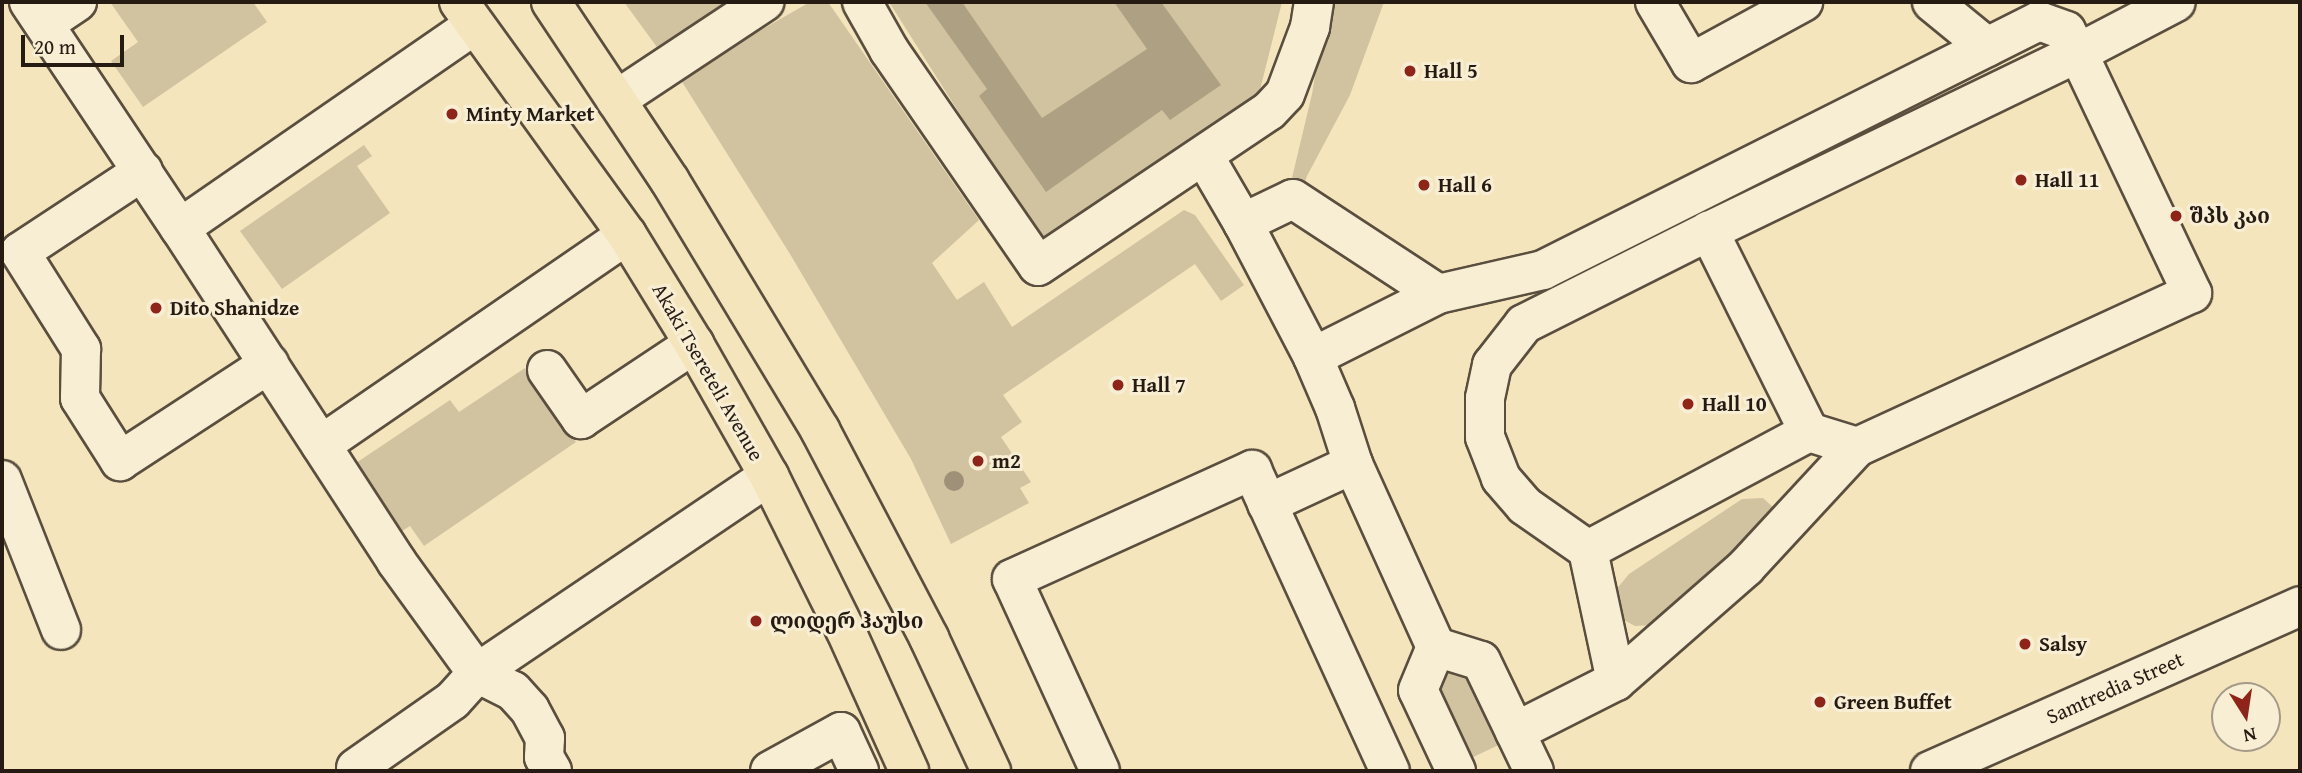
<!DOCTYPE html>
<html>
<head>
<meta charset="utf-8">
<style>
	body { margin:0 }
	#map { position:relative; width:2302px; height:773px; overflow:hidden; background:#f4e5bd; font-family:"Gentium Book Plus","Noto Serif Georgian",serif }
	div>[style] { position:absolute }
	.green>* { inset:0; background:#d1c3a0 }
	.water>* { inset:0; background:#aea083 }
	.roads { filter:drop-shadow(2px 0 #5a4e3e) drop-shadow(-2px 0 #5a4e3e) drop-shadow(0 2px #5a4e3e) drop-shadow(0 -2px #5a4e3e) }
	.minor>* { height:38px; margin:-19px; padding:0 19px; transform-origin:19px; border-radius:19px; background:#f8eed4 }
	.major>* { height:38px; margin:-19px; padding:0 19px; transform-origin:19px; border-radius:19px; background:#f4e5bd }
	.trees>* { width:20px; height:20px; margin:-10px; border-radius:50%; background:#9f9177 }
	.dots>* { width:19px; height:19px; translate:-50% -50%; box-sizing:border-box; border:4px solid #f8eed4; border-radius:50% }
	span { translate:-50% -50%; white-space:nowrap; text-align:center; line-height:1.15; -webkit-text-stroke:6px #f8eed4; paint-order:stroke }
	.poi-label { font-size:21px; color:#261b13; font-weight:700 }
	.left { translate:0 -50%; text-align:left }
	.street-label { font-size:21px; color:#261b13 }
	.frame { position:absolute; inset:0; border:4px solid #261b13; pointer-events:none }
	.north { position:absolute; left:2211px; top:682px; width:70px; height:70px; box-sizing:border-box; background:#f8eed4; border:2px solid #a49a87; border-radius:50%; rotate:168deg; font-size:19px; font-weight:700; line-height:28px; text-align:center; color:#261b13 }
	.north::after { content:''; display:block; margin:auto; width:24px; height:32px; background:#8f2418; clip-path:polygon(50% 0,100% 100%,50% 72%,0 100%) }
	.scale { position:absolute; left:21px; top:35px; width:103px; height:32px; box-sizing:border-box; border:4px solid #261b13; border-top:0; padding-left:9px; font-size:21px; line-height:24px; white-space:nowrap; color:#261b13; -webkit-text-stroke:5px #f8eed4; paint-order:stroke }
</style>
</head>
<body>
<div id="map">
	<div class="green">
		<div style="clip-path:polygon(110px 2px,253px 2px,267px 22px,143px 107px,111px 61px,138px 42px)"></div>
		<div style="clip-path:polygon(624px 2px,746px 2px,662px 54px)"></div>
		<div style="clip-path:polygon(810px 2px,828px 2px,979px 220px,932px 263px,957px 300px,984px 282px,1012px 327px,1184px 210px,1195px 215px,1244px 285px,1221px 301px,1195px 264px,1003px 395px,1022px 422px,1001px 437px,1031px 482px,1020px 488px,1029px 503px,951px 544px,911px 459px,790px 254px,679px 77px)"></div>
		<div style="clip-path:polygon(889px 2px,1282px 2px,1259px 94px,1041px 242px)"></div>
		<div style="clip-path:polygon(1327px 2px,1384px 2px,1350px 95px,1307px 176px,1296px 208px,1286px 203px,1312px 94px)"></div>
		<div style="clip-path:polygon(364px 145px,372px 156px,357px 166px,390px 213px,282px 289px,240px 231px)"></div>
		<div style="clip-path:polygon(525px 368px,576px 442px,424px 546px,410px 526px,402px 531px,356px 463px,450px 400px,459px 412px)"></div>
		<div style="clip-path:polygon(1763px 498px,1775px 509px,1779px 526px,1653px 625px,1635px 626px,1622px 619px,1615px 591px,1629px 574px,1742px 499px)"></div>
		<div style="clip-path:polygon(1448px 669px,1465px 670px,1505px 742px,1467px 760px,1435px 694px,1437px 680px)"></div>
	</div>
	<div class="water">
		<div style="clip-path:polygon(925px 2px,962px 2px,1042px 118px,1147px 49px,1114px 2px,1161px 2px,1221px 85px,1170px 120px,1162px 110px,1046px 192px,979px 96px,987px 89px)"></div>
	</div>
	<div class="roads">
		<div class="minor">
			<div style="left:29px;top:2px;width:272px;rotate:56.3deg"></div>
			<div style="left:180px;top:228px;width:397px;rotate:57deg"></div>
			<div style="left:396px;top:561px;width:138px;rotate:54.1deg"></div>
			<div style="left:477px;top:673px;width:40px;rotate:26.6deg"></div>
			<div style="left:513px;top:691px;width:25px;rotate:48deg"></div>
			<div style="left:530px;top:710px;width:32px;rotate:62deg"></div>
			<div style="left:545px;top:738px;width:19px;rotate:93deg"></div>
			<div style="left:544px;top:757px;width:16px;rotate:60deg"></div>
			<div style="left:862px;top:2px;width:55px;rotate:60.6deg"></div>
			<div style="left:889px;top:50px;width:262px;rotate:55.4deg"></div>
			<div style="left:1038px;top:266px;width:278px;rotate:-33.9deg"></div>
			<div style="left:1269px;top:111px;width:23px;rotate:-47deg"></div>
			<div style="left:1285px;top:94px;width:72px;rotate:-69.5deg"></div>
			<div style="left:1310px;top:27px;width:25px;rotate:-81deg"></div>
			<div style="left:1655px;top:2px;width:71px;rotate:59.5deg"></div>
			<div style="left:1691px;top:63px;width:128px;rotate:-28.6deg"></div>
			<div style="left:1932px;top:2px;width:71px;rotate:39.3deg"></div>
			<div style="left:44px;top:24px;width:40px;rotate:-34deg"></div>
			<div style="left:616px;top:100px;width:178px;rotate:-33.5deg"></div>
			<div style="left:1204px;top:156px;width:78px;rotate:59.8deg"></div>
			<div style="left:1243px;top:223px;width:151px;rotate:62.4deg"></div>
			<div style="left:1313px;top:357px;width:56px;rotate:66.7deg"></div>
			<div style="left:1335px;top:408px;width:59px;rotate:72.2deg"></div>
			<div style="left:1353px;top:464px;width:201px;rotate:65.6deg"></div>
			<div style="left:143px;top:171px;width:147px;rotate:146.6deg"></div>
			<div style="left:20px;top:252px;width:115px;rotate:57.8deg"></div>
			<div style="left:81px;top:349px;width:49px;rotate:91.2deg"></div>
			<div style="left:80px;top:398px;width:75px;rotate:57.6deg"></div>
			<div style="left:120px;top:461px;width:178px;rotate:-33.1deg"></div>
			<div style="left:1243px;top:223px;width:55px;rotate:-25.6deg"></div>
			<div style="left:1293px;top:199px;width:173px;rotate:33.2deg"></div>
			<div style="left:180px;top:228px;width:357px;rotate:-34.6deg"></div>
			<div style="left:1313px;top:357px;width:140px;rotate:-26.7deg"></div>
			<div style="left:1438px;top:294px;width:108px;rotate:-12.9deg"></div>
			<div style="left:1543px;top:270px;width:555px;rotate:-26.66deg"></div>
			<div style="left:2039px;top:21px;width:29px;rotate:20deg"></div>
			<div style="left:2066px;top:31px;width:25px;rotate:61deg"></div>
			<div style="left:2078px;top:53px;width:110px;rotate:-27.5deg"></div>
			<div style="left:547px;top:370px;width:60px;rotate:55.2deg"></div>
			<div style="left:581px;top:419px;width:136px;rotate:-33.6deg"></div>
			<div style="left:321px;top:445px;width:371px;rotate:-34.5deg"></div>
			<div style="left:2px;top:480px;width:161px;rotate:68.5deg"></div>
			<div style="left:1267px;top:504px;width:95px;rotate:-24.9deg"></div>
			<div style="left:1588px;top:550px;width:77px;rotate:-145.1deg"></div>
			<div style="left:1525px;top:506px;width:37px;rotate:-131deg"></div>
			<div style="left:1501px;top:478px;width:44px;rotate:-111.3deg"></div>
			<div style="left:1485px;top:437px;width:39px;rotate:-90deg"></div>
			<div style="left:1485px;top:398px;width:34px;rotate:-78deg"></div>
			<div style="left:1492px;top:365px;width:52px;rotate:-52deg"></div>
			<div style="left:1524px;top:324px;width:207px;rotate:-26.7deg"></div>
			<div style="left:1709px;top:231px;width:410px;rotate:-25.8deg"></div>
			<div style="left:2078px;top:53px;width:266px;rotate:64.6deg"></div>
			<div style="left:2192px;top:293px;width:369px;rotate:155.3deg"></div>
			<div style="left:1857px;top:447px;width:50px;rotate:-162.6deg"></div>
			<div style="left:1809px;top:432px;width:225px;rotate:-116.5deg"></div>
			<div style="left:1616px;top:681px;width:173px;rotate:-41.2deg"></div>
			<div style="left:1746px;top:567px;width:163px;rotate:-47.2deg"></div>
			<div style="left:1515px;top:732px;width:113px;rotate:-26.8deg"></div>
			<div style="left:1616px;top:681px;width:134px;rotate:-102.1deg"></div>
			<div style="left:1588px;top:550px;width:251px;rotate:-28.1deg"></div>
			<div style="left:356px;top:768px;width:118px;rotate:-35deg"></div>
			<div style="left:453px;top:700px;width:36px;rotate:-48deg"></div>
			<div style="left:477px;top:673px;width:352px;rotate:-34deg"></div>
			<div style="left:770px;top:771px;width:81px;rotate:-28.8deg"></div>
			<div style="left:841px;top:732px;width:43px;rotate:65.2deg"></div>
			<div style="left:1100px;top:771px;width:211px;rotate:-114.6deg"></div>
			<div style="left:1012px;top:579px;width:264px;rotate:-24.4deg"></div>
			<div style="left:1252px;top:470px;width:331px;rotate:65.4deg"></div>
			<div style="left:1456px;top:771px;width:89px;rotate:-115.1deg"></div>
			<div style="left:1418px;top:690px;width:47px;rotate:-67.3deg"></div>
			<div style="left:1436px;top:647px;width:47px;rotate:17.3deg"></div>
			<div style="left:1481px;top:661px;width:122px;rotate:64.3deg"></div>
			<div style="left:1930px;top:771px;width:405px;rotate:-24deg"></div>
		</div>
		<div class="major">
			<div style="left:459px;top:2px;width:287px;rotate:54.2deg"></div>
			<div style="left:627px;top:235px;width:128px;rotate:58.4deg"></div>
			<div style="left:694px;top:344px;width:152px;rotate:60.4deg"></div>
			<div style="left:769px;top:476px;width:171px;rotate:63.6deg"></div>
			<div style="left:845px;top:629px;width:156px;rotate:65.7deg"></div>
			<div style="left:551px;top:2px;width:215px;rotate:56.4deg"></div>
			<div style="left:670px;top:181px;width:291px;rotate:58.9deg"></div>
			<div style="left:820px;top:430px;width:235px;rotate:62.3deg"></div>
			<div style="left:929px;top:638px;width:147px;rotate:65deg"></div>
		</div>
	</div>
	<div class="trees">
		<div style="left:954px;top:481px"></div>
	</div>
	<div class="dots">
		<div style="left:1410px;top:71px;background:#8f2418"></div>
		<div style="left:452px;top:114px;background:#8f2418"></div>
		<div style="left:2021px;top:180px;background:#8f2418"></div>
		<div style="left:1424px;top:185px;background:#8f2418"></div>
		<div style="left:2176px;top:216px;background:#8f2418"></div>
		<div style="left:156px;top:308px;background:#8f2418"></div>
		<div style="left:1118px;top:385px;background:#8f2418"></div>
		<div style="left:1688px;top:404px;background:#8f2418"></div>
		<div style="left:978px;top:461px;background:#8f2418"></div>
		<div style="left:756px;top:621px;background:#8f2418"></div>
		<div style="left:2025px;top:644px;background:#8f2418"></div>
		<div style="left:1820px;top:702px;background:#8f2418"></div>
	</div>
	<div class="poi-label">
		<span class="left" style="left:1424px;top:71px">Hall 5</span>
		<span class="left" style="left:466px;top:114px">Minty Market</span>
		<span class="left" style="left:2035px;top:180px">Hall 11</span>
		<span class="left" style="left:1438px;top:185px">Hall 6</span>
		<span class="left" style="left:2190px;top:216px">შპს კაი</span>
		<span class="left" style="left:170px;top:308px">Dito Shanidze</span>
		<span class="left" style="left:1132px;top:385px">Hall 7</span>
		<span class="left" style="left:1702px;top:404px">Hall 10</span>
		<span class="left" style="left:992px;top:461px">m2</span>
		<span class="left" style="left:770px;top:621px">ლიდერ ჰაუსი</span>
		<span class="left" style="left:2039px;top:644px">Salsy</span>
		<span class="left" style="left:1834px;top:702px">Green Buffet</span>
	</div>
	<div class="street-label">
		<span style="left:708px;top:372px;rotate:60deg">Akaki Tsereteli Avenue</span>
		<span style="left:2115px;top:688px;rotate:-24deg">Samtredia Street</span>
	</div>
	<div class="frame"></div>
	<div class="north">N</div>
	<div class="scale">20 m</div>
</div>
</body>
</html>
